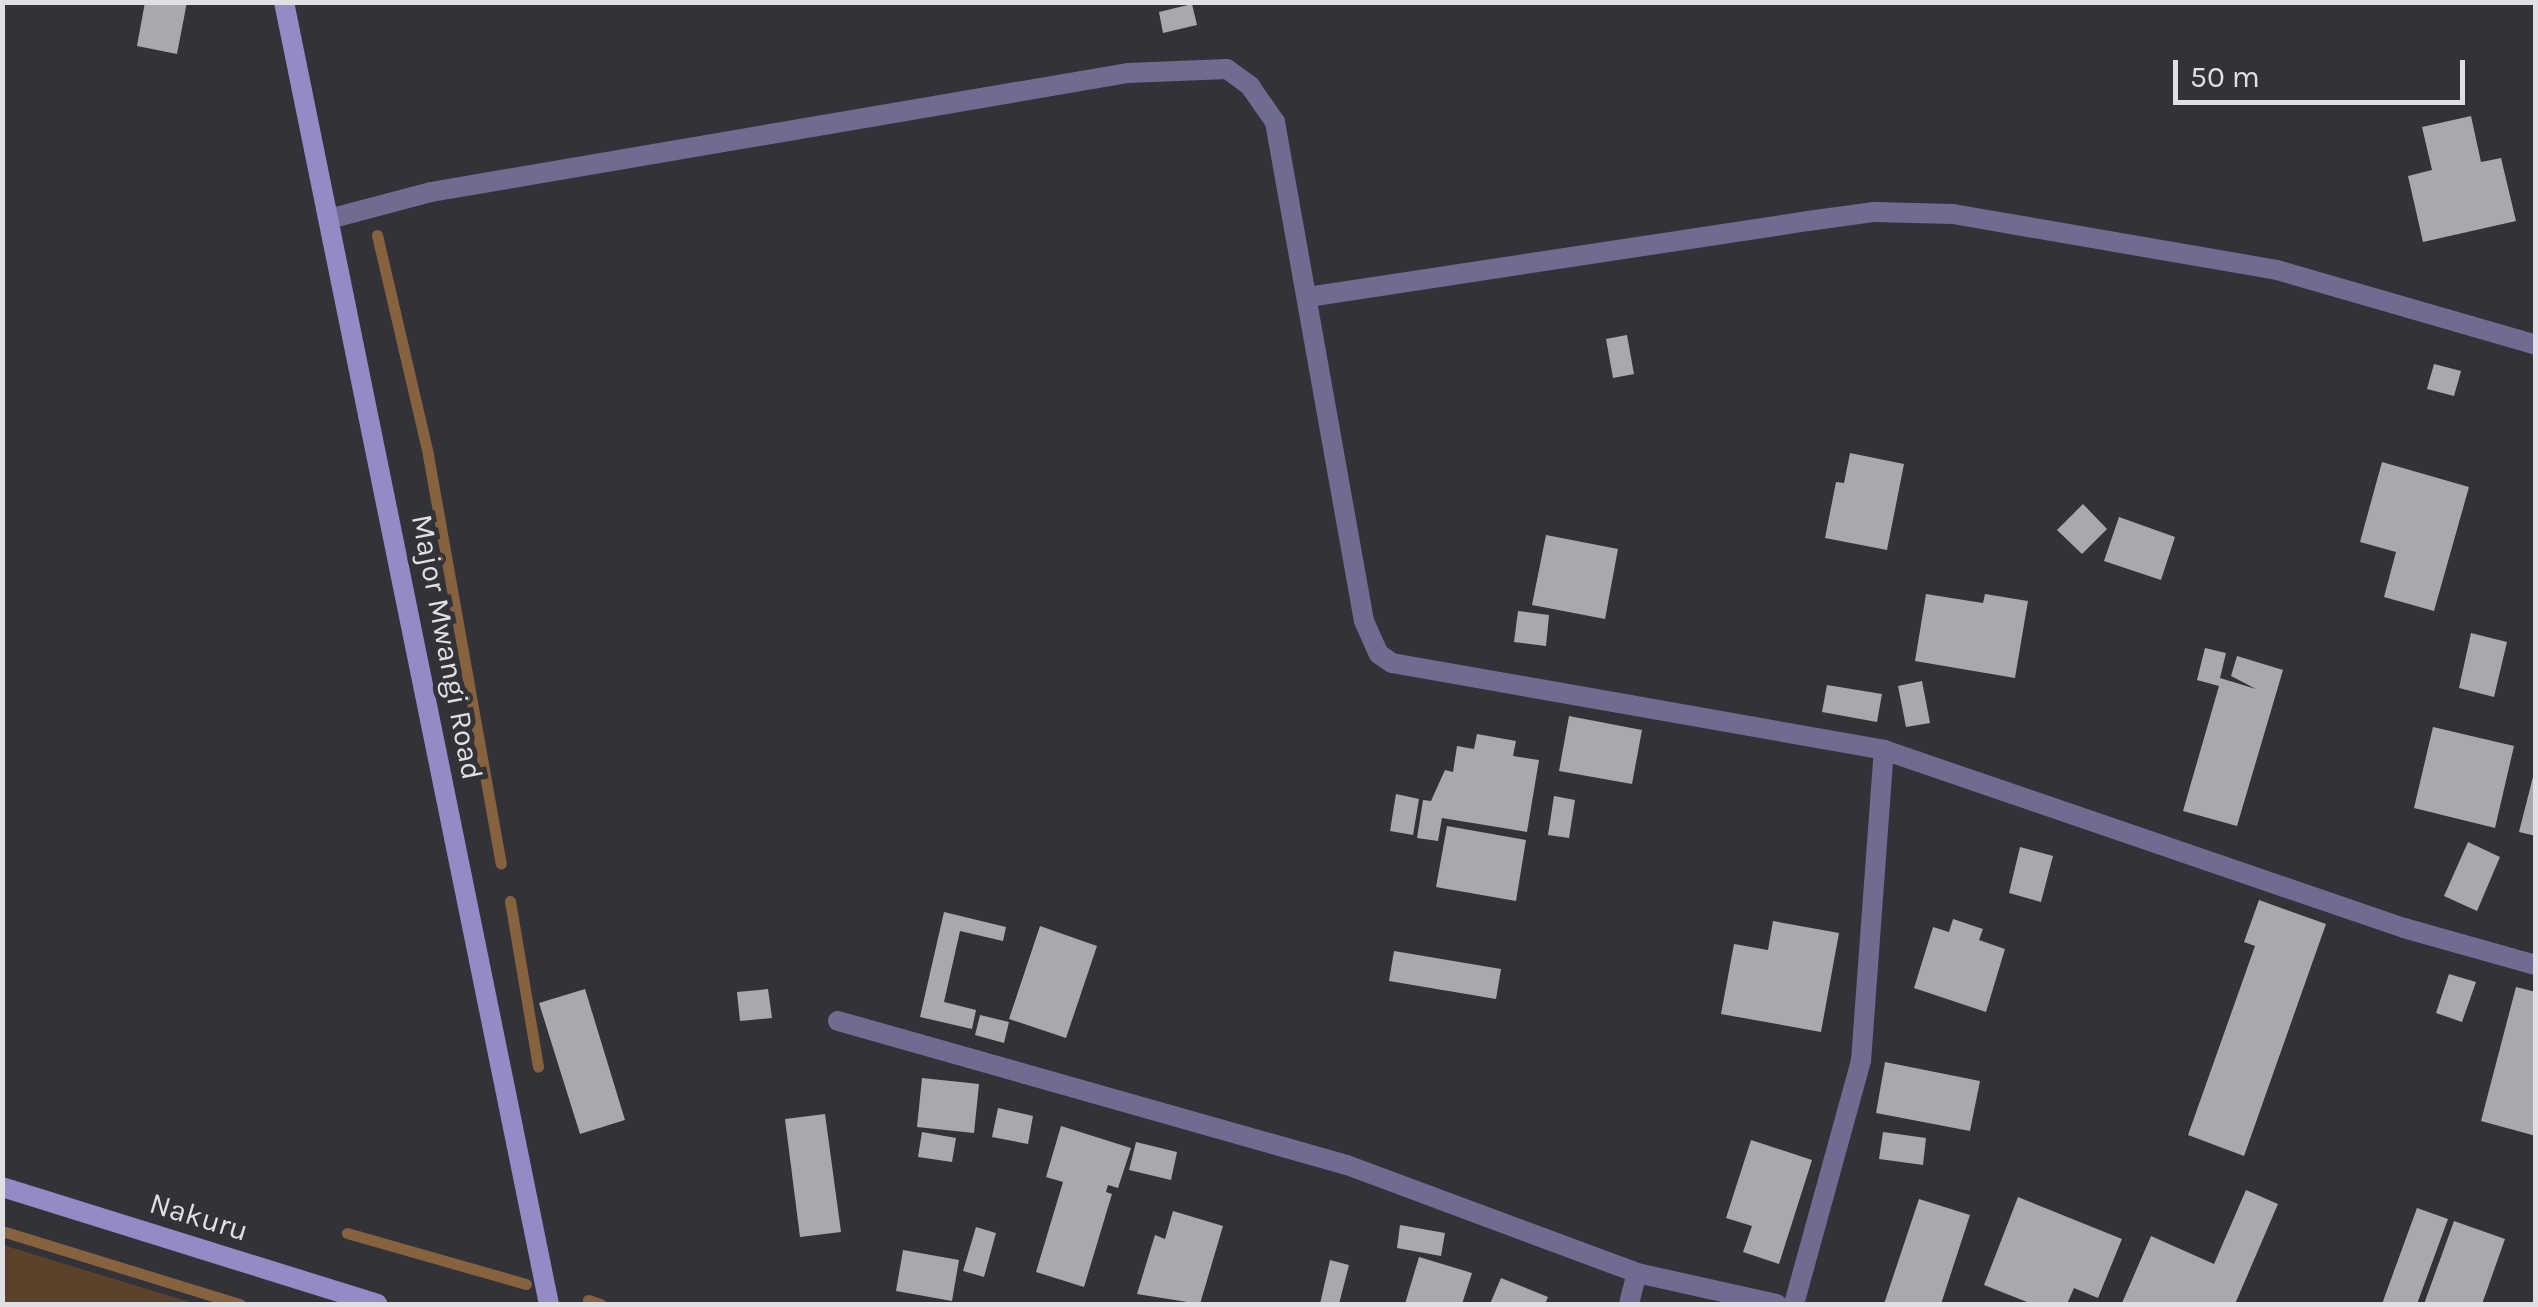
<!DOCTYPE html>
<html>
<head>
<meta charset="utf-8">
<style>
	body { margin:0 }
	#map { position:relative; width:2538px; height:1307px; overflow:hidden; background:#333238; font-family:Karla,sans-serif }
	div>[style] { position:absolute }
	.green>* { inset:0; background:#5c422a }
	.stream>* { height:11px; margin:-5.5px; padding:0 5.5px; transform-origin:5.5px; border-radius:5.5px; background:#86623f }
	.building>* { inset:0; background:#a9a8af }
	.street>* { height:20px; margin:-10px; padding:0 10px; transform-origin:10px; border-radius:10px; background:#706c91 }
	.secondary>* { height:20px; margin:-10px; padding:0 10px; transform-origin:10px; border-radius:10px; background:#928bc6 }
	span { translate:-50% -50%; white-space:nowrap; text-align:center; line-height:1.15; -webkit-text-stroke:10px #333238; paint-order:stroke }
	.street-label { font-size:30px; color:#e0dfe3 }
	.frame { position:absolute; inset:0; border:5px solid #e0dfe3; pointer-events:none }
	.scale { position:absolute; left:2173px; top:60px; width:292px; height:45px; box-sizing:border-box; border:5px solid #e0dfe3; border-top:0; padding-left:12px; font-size:30px; line-height:35px; white-space:nowrap; color:#e0dfe3; -webkit-text-stroke:8px #333238; paint-order:stroke }
</style>
</head>
<body>
<div id="map">
	<div class="green">
		<div style="clip-path:polygon(2px 1245px,3px 1245px,196px 1304px,3px 1304px)"></div>
	</div>
	<div class="stream">
		<div style="left:377px;top:235px;width:226px;rotate:76.9deg"></div>
		<div style="left:428px;top:455px;width:415px;rotate:79.9deg"></div>
		<div style="left:510px;top:901px;width:168px;rotate:80.4deg"></div>
		<div style="left:2px;top:1231px;width:249px;rotate:17.1deg"></div>
		<div style="left:347px;top:1233px;width:186px;rotate:15.9deg"></div>
		<div style="left:588px;top:1300px;width:13px;rotate:18deg"></div>
	</div>
	<div class="building">
		<div style="clip-path:polygon(145px 2px,187px 2px,177px 54px,137px 46px)"></div>
		<div style="clip-path:polygon(1192px 4px,1197px 25px,1163px 33px,1159px 12px)"></div>
		<div style="clip-path:polygon(2471px 116px,2481px 162px,2501px 158px,2516px 221px,2423px 242px,2408px 176px,2432px 170px,2422px 127px)"></div>
		<div style="clip-path:polygon(1627px 335px,1634px 374px,1613px 378px,1606px 339px)"></div>
		<div style="clip-path:polygon(2434px 364px,2461px 371px,2454px 396px,2427px 389px)"></div>
		<div style="clip-path:polygon(1850px 453px,1904px 464px,1887px 550px,1825px 538px,1836px 482px,1844px 483px)"></div>
		<div style="clip-path:polygon(2382px 462px,2469px 487px,2434px 611px,2384px 597px,2396px 552px,2360px 542px)"></div>
		<div style="clip-path:polygon(2083px 504px,2107px 529px,2082px 554px,2057px 530px)"></div>
		<div style="clip-path:polygon(2119px 517px,2175px 537px,2161px 580px,2104px 561px)"></div>
		<div style="clip-path:polygon(1546px 535px,1618px 549px,1605px 619px,1532px 605px)"></div>
		<div style="clip-path:polygon(1926px 594px,1983px 603px,1985px 594px,2028px 601px,2015px 678px,1915px 661px)"></div>
		<div style="clip-path:polygon(1518px 611px,1549px 615px,1546px 646px,1514px 642px)"></div>
		<div style="clip-path:polygon(2471px 633px,2507px 642px,2494px 697px,2459px 688px)"></div>
		<div style="clip-path:polygon(2205px 648px,2226px 653px,2220px 678px,2256px 689px,2231px 676px,2237px 656px,2283px 670px,2237px 826px,2183px 811px,2219px 686px,2197px 680px)"></div>
		<div style="clip-path:polygon(1922px 681px,1930px 723px,1906px 727px,1898px 686px)"></div>
		<div style="clip-path:polygon(1827px 685px,1882px 694px,1877px 722px,1822px 712px)"></div>
		<div style="clip-path:polygon(1569px 716px,1642px 730px,1632px 784px,1559px 771px)"></div>
		<div style="clip-path:polygon(2433px 727px,2514px 746px,2495px 828px,2414px 808px)"></div>
		<div style="clip-path:polygon(1477px 734px,1516px 741px,1513px 756px,1539px 760px,1527px 832px,1442px 818px,1438px 841px,1417px 838px,1423px 800px,1431px 801px,1445px 770px,1453px 772px,1457px 746px,1474px 749px)"></div>
		<div style="clip-path:polygon(2534px 773px,2536px 773px,2536px 836px,2519px 832px)"></div>
		<div style="clip-path:polygon(1396px 794px,1419px 799px,1413px 835px,1390px 831px)"></div>
		<div style="clip-path:polygon(1554px 796px,1575px 800px,1569px 838px,1548px 835px)"></div>
		<div style="clip-path:polygon(1447px 826px,1526px 840px,1516px 901px,1436px 887px)"></div>
		<div style="clip-path:polygon(2468px 842px,2500px 857px,2477px 911px,2444px 896px)"></div>
		<div style="clip-path:polygon(2020px 847px,2053px 856px,2041px 902px,2009px 893px)"></div>
		<div style="clip-path:polygon(2259px 900px,2326px 924px,2244px 1156px,2188px 1135px,2255px 946px,2244px 942px)"></div>
		<div style="clip-path:polygon(944px 912px,1006px 927px,1003px 941px,960px 931px,944px 1002px,976px 1010px,972px 1029px,920px 1017px)"></div>
		<div style="clip-path:polygon(1953px 919px,1983px 929px,1979px 940px,2005px 949px,1986px 1012px,1914px 988px,1933px 927px,1949px 932px)"></div>
		<div style="clip-path:polygon(1773px 921px,1839px 933px,1821px 1032px,1721px 1014px,1734px 944px,1768px 950px)"></div>
		<div style="clip-path:polygon(1040px 926px,1097px 946px,1066px 1038px,1009px 1019px)"></div>
		<div style="clip-path:polygon(1394px 951px,1501px 969px,1496px 999px,1389px 981px)"></div>
		<div style="clip-path:polygon(2449px 974px,2476px 982px,2462px 1022px,2436px 1013px)"></div>
		<div style="clip-path:polygon(2516px 987px,2536px 992px,2536px 1136px,2481px 1121px)"></div>
		<div style="clip-path:polygon(585px 989px,625px 1120px,580px 1134px,539px 1003px)"></div>
		<div style="clip-path:polygon(768px 989px,772px 1018px,740px 1021px,737px 992px)"></div>
		<div style="clip-path:polygon(980px 1015px,1009px 1022px,1004px 1043px,975px 1035px)"></div>
		<div style="clip-path:polygon(1885px 1062px,1980px 1081px,1970px 1131px,1876px 1113px)"></div>
		<div style="clip-path:polygon(922px 1078px,979px 1084px,974px 1133px,917px 1127px)"></div>
		<div style="clip-path:polygon(998px 1108px,1033px 1116px,1028px 1144px,992px 1137px)"></div>
		<div style="clip-path:polygon(825px 1114px,841px 1232px,800px 1237px,785px 1119px)"></div>
		<div style="clip-path:polygon(1061px 1126px,1131px 1148px,1118px 1188px,1108px 1185px,1106px 1192px,1112px 1194px,1084px 1287px,1036px 1272px,1063px 1182px,1046px 1177px)"></div>
		<div style="clip-path:polygon(922px 1132px,956px 1138px,952px 1162px,918px 1157px)"></div>
		<div style="clip-path:polygon(1883px 1132px,1926px 1138px,1923px 1165px,1879px 1159px)"></div>
		<div style="clip-path:polygon(1751px 1140px,1812px 1160px,1779px 1264px,1743px 1252px,1752px 1226px,1726px 1218px)"></div>
		<div style="clip-path:polygon(1136px 1142px,1177px 1152px,1171px 1180px,1129px 1170px)"></div>
		<div style="clip-path:polygon(2246px 1190px,2278px 1204px,2235px 1304px,2122px 1303px,2151px 1236px,2214px 1264px)"></div>
		<div style="clip-path:polygon(2018px 1197px,2122px 1239px,2098px 1298px,2074px 1288px,2067px 1304px,2032px 1304px,1984px 1285px)"></div>
		<div style="clip-path:polygon(1919px 1199px,1970px 1215px,1941px 1304px,1884px 1304px)"></div>
		<div style="clip-path:polygon(2417px 1208px,2448px 1219px,2417px 1304px,2382px 1304px)"></div>
		<div style="clip-path:polygon(1173px 1211px,1223px 1226px,1200px 1304px,1137px 1294px,1155px 1235px,1165px 1239px)"></div>
		<div style="clip-path:polygon(2454px 1221px,2505px 1239px,2482px 1304px,2424px 1304px)"></div>
		<div style="clip-path:polygon(1400px 1225px,1445px 1233px,1441px 1256px,1397px 1248px)"></div>
		<div style="clip-path:polygon(976px 1227px,996px 1233px,984px 1277px,963px 1271px)"></div>
		<div style="clip-path:polygon(903px 1250px,959px 1260px,952px 1301px,896px 1291px)"></div>
		<div style="clip-path:polygon(1419px 1257px,1472px 1273px,1462px 1304px,1405px 1304px)"></div>
		<div style="clip-path:polygon(1330px 1260px,1349px 1265px,1339px 1304px,1320px 1304px)"></div>
		<div style="clip-path:polygon(1501px 1278px,1548px 1297px,1545px 1304px,1490px 1304px)"></div>
	</div>
	<div class="street">
		<div style="left:329px;top:219px;width:106px;rotate:-14.8deg"></div>
		<div style="left:431px;top:192px;width:707px;rotate:-9.69deg"></div>
		<div style="left:1128px;top:73px;width:99px;rotate:-2.3deg"></div>
		<div style="left:1227px;top:69px;width:29px;rotate:36deg"></div>
		<div style="left:1250px;top:86px;width:44px;rotate:55.2deg"></div>
		<div style="left:1275px;top:122px;width:507px;rotate:79.89deg"></div>
		<div style="left:1364px;top:621px;width:36px;rotate:66deg"></div>
		<div style="left:1379px;top:654px;width:16px;rotate:35deg"></div>
		<div style="left:1392px;top:663px;width:500px;rotate:10deg"></div>
		<div style="left:1884px;top:750px;width:550px;rotate:18.9deg"></div>
		<div style="left:2404px;top:928px;width:137px;rotate:15.7deg"></div>
		<div style="left:1308px;top:297px;width:506px;rotate:-8.64deg"></div>
		<div style="left:1808px;top:221px;width:67px;rotate:-7.8deg"></div>
		<div style="left:1874px;top:212px;width:79px;rotate:1.5deg"></div>
		<div style="left:1953px;top:214px;width:329px;rotate:9.8deg"></div>
		<div style="left:2277px;top:270px;width:270px;rotate:16.1deg"></div>
		<div style="left:838px;top:1021px;width:529px;rotate:15.8deg"></div>
		<div style="left:1347px;top:1165px;width:309px;rotate:20.4deg"></div>
		<div style="left:1637px;top:1273px;width:143px;rotate:12.5deg"></div>
		<div style="left:1629px;top:1304px;width:32px;rotate:-76deg"></div>
		<div style="left:1794px;top:1304px;width:252px;rotate:-74.6deg"></div>
		<div style="left:1861px;top:1061px;width:312px;rotate:-85.8deg"></div>
	</div>
	<div class="secondary">
		<div style="left:284px;top:2px;width:1329px;rotate:78.5deg"></div>
		<div style="left:2px;top:1187px;width:393px;rotate:17.3deg"></div>
	</div>
	<div class="street-label">
		<span style="left:447px;top:647px;rotate:79deg">Major Mwangi Road</span>
		<span style="left:199px;top:1217px;rotate:17deg">Nakuru</span>
	</div>
	<div class="frame"></div>
	<div class="scale">50 m</div>
</div>
</body>
</html>
